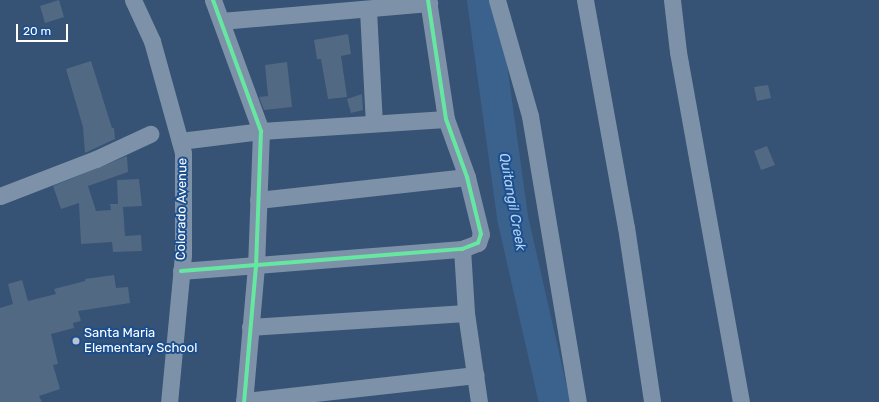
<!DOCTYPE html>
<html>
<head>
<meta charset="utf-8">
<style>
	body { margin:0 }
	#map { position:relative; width:879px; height:402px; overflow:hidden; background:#365274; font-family:Rubik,sans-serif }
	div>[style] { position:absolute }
	.river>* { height:31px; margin:-15.5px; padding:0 15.5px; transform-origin:15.5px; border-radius:15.5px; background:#3b618d }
	.building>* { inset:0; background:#526984 }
	.street>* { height:17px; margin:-8.5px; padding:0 8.5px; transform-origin:8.5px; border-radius:8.5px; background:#7d92a8 }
	.cycleway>* { height:4px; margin:-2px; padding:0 2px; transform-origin:2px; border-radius:2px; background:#66e7a1 }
	.dots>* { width:11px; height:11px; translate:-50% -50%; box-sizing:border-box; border:2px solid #1b4f8f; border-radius:50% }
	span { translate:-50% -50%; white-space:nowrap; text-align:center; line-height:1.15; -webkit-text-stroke:4px #1b4f8f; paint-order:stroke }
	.street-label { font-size:13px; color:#fff }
	.poi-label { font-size:13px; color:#fff }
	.left { translate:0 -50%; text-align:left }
	.water-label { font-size:14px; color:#b5d3f5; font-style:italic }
	.scale { position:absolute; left:16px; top:24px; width:52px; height:18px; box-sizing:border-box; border:2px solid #fff; border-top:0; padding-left:5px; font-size:12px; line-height:14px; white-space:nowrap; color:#fff; -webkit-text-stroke:3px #1b4f8f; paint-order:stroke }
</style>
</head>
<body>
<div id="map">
	<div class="river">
		<div style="left:482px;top:0;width:219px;rotate:82.1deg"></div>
		<div style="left:512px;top:217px;width:190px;rotate:77.2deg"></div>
	</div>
	<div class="building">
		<div style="clip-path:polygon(59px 0,64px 17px,45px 23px,40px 6px)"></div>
		<div style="clip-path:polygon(348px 34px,351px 54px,341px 56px,347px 97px,328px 99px,321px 59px,317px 59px,314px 40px)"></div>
		<div style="clip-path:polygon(91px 61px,112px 128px,114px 128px,115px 139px,85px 153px,83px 127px,66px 69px)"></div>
		<div style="clip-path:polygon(287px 62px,292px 107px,264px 110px,259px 97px,268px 96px,265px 65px)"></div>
		<div style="clip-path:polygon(768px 85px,771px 98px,757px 101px,754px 87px)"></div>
		<div style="clip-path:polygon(362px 94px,363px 110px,351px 113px,347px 99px)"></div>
		<div style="clip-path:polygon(767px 146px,775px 165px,761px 170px,754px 151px)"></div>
		<div style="clip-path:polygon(127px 156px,128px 172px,88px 186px,96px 211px,111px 210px,110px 204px,118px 204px,117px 180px,139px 179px,142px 206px,123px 207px,125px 236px,141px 235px,142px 251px,113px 252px,112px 242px,81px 244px,79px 203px,61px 209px,53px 186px)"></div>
		<div style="clip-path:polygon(114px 275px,116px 288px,128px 287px,130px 303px,78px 311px,81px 321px,73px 323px,74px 328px,51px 334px,58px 364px,53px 365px,60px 389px,39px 396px,42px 402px,0 402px,0 308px,13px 304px,8px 284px,22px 280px,28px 301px,56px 294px,54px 289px,85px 281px,85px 279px)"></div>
	</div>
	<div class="street">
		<div style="left:133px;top:0;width:45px;rotate:65.1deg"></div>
		<div style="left:152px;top:41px;width:116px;rotate:74.5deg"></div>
		<div style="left:183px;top:153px;width:102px;rotate:90deg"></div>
		<div style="left:183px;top:255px;width:148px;rotate:95.4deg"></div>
		<div style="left:213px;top:0;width:140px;rotate:69.9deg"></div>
		<div style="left:261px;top:131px;width:135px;rotate:92.1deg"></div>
		<div style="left:256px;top:266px;width:137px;rotate:95deg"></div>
		<div style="left:497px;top:0;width:121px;rotate:74.1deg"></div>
		<div style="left:530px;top:116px;width:290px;rotate:80.5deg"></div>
		<div style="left:585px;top:0;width:231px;rotate:79.8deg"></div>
		<div style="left:626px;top:227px;width:177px;rotate:81.5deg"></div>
		<div style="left:672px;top:0;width:52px;rotate:83.4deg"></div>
		<div style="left:678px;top:52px;width:356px;rotate:79.8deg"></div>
		<div style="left:368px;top:10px;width:113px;rotate:87deg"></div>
		<div style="left:221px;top:21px;width:209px;rotate:-4.9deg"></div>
		<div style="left:180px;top:141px;width:82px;rotate:-7deg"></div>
		<div style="left:261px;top:131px;width:185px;rotate:-3.7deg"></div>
		<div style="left:0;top:196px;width:103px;rotate:-21.1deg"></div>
		<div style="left:96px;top:159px;width:60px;rotate:-24.8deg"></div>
		<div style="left:258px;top:200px;width:210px;rotate:-6.3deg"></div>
		<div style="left:462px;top:249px;width:64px;rotate:86.4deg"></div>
		<div style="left:466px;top:313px;width:90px;rotate:81.7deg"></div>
		<div style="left:181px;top:271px;width:282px;rotate:-4.5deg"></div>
		<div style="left:462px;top:249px;width:17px;rotate:-21deg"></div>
		<div style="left:478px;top:243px;width:9px;rotate:-72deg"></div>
		<div style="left:481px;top:234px;width:59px;rotate:-103.8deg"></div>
		<div style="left:467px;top:177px;width:62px;rotate:-109.9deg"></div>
		<div style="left:446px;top:119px;width:120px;rotate:-98.6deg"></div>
		<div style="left:250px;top:327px;width:216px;rotate:-3.7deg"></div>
		<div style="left:244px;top:401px;width:233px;rotate:-6.4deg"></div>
	</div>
	<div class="cycleway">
		<div style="left:213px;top:0;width:140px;rotate:69.9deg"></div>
		<div style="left:261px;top:131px;width:135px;rotate:92.1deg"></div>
		<div style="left:256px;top:266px;width:137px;rotate:95deg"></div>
		<div style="left:181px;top:271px;width:282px;rotate:-4.5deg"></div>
		<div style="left:462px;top:249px;width:17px;rotate:-21deg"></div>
		<div style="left:478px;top:243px;width:9px;rotate:-72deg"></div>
		<div style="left:481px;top:234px;width:59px;rotate:-103.8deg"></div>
		<div style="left:467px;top:177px;width:62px;rotate:-109.9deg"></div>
		<div style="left:446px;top:119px;width:120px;rotate:-98.6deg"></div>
	</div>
	<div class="dots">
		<div style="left:76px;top:341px;background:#b9c2ce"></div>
	</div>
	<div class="street-label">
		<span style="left:182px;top:209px;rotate:-89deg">Colorado Avenue</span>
	</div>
	<div class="poi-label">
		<span class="left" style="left:84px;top:341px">Santa Maria<br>Elementary School</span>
	</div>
	<div class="water-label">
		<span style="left:512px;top:202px;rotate:80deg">Quitangil Creek</span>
	</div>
	<div class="scale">20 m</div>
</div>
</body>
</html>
